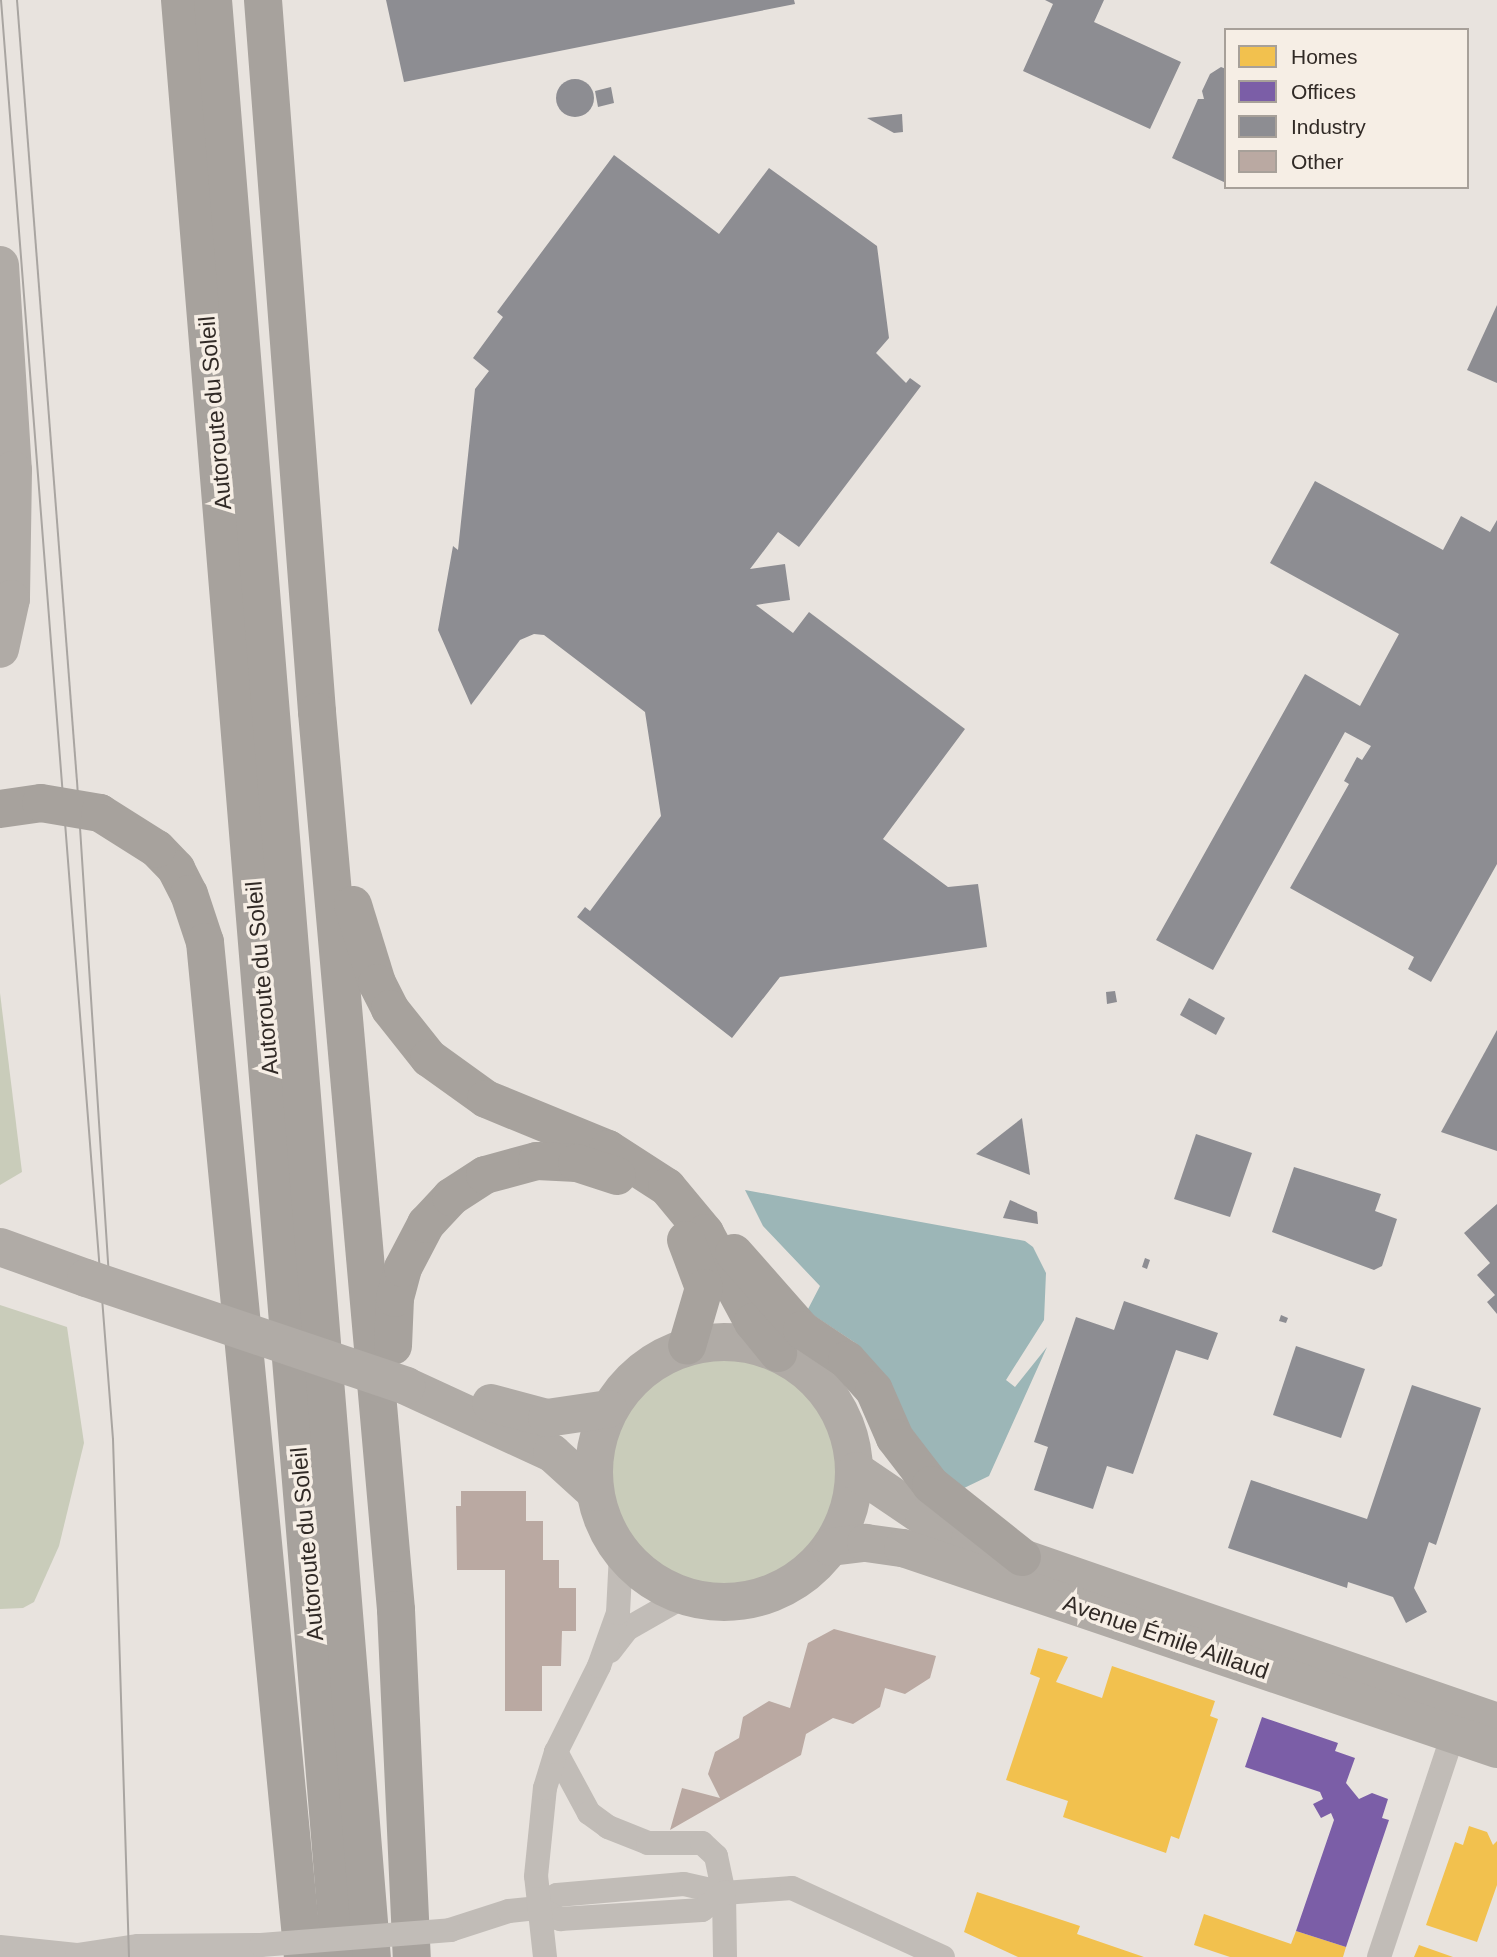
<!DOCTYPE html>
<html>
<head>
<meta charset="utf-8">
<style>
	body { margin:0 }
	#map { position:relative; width:1497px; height:1957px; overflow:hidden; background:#e8e3de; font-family:Helvetica,sans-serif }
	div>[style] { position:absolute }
	.green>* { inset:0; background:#c9ccba }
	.round { border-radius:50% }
	.water>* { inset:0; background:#9cb6b7 }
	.homes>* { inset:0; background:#f2c14e }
	.offices>* { inset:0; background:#7b5ea7 }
	.industry>* { inset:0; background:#8d8d92 }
	.building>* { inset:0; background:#baa9a2 }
	.minor>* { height:24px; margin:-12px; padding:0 12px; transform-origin:12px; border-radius:12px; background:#c1bcb7 }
	.primary>* { height:38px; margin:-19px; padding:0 19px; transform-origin:19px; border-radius:19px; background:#b0aba6 }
	.primary>.ring { margin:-19px; padding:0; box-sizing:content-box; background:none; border:38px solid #b0aba6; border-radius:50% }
	.motorway>* { height:38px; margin:-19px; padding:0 19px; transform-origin:19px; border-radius:19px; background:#a7a29d }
	.tram>* { height:2px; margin:-1px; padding:0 1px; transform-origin:1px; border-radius:1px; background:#a9a5a1 }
	.minor-bridge>* { height:24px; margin:-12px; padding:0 12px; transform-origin:12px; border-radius:12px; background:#c1bcb7 }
	.primary-bridge>* { height:38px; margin:-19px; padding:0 19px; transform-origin:19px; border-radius:19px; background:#b0aba6 }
	.motorway-bridge>* { height:38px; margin:-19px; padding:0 19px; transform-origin:19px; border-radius:19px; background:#a7a29d }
	span { translate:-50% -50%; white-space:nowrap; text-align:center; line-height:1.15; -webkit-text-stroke:7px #f6eee5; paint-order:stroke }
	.street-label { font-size:23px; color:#312a26 }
	.legend { position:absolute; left:1224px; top:28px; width:245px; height:161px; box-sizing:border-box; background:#f6eee5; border:2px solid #a7a099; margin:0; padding:9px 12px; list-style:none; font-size:21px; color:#312a26 }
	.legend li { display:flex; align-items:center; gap:14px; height:35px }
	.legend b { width:35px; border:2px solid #a7a099 }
</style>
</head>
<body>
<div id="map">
	<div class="green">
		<div style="clip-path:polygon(0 993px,22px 1172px,0 1185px)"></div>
		<div style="clip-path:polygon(0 1305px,67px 1327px,84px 1443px,59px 1546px,34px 1602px,23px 1608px,0 1609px)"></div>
		<div class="round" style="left:605px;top:1353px;width:234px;height:234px"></div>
	</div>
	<div class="water">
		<div style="clip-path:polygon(745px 1190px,1025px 1241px,1033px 1247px,1046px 1273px,1044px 1320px,1006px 1380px,1015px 1387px,1047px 1347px,989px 1476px,960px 1490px,943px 1478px,857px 1344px,807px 1311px,820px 1286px,763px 1226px)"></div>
	</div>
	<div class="homes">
		<div style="clip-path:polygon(1038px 1648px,1068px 1657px,1056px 1682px,1102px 1698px,1112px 1666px,1215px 1701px,1210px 1716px,1218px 1719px,1179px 1839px,1171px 1836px,1166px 1853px,1063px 1817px,1068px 1801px,1006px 1780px,1040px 1678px,1030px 1674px)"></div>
		<div style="clip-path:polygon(1469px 1826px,1487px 1832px,1493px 1845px,1497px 1841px,1497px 1885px,1477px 1942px,1426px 1925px,1455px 1842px,1463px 1845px)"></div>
		<div style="clip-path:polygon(977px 1892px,1080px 1926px,1077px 1934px,1144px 1957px,1018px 1957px,964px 1932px)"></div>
		<div style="clip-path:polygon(1204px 1914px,1291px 1944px,1296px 1931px,1346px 1947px,1343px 1957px,1230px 1957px,1194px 1945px)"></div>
		<div style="clip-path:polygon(1419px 1945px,1453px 1957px,1414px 1957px)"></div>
	</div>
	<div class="offices">
		<div style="clip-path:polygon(1262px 1717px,1338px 1743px,1335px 1751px,1355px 1758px,1346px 1783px,1359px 1799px,1372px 1793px,1388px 1799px,1382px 1818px,1389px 1820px,1346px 1947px,1296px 1931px,1334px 1820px,1331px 1813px,1321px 1818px,1313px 1804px,1323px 1799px,1320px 1792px,1245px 1767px)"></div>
	</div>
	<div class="industry">
		<div style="clip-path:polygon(386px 0,794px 0,795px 4px,404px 82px)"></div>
		<div style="clip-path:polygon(1045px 0,1104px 0,1094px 22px,1181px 62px,1150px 129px,1023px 71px,1053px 4px)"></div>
		<div style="clip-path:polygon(1221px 67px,1226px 69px,1226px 183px,1172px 158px,1198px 99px,1204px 99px,1202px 91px,1210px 74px)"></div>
		<div class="round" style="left:556px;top:79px;width:38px;height:38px"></div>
		<div style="clip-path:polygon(611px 87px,614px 103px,598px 107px,595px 91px)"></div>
		<div style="clip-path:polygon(902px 114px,903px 132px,894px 133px,867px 118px)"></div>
		<div style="clip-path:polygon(614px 155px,719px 234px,769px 168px,877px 246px,889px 338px,876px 353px,906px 383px,910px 378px,921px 386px,799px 547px,778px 532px,750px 569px,785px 564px,790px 600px,756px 605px,793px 633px,809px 612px,965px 729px,883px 839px,948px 887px,978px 884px,987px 947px,780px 977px,732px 1038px,577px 917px,585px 907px,590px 911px,661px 816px,645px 712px,544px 635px,534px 634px,520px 640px,471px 705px,438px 630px,453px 546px,458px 550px,475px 389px,489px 371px,473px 358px,503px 317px,497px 312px)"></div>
		<div style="clip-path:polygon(1497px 305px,1497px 383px,1467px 370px)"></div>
		<div style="clip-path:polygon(1315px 481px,1443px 550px,1461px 516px,1490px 532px,1497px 520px,1497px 864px,1431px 982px,1408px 969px,1414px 957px,1290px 888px,1349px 784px,1344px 781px,1357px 757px,1362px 760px,1371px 746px,1345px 732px,1213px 970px,1156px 940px,1305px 674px,1360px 706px,1399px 634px,1270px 563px)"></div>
		<div style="clip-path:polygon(1115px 991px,1117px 1002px,1107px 1004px,1106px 992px)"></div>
		<div style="clip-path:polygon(1189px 998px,1225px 1018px,1216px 1035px,1180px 1015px)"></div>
		<div style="clip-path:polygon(1497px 1030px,1497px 1151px,1441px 1132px)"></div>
		<div style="clip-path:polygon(1022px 1118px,1030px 1175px,976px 1154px)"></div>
		<div style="clip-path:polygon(1196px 1134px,1252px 1153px,1230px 1217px,1174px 1199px)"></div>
		<div style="clip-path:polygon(1294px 1167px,1381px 1194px,1375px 1211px,1397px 1219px,1382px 1266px,1374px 1270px,1272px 1232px)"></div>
		<div style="clip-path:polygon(1010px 1200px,1037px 1212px,1038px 1224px,1003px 1218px)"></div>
		<div style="clip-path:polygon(1497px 1204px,1497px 1314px,1487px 1302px,1495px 1295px,1477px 1275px,1490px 1263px,1464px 1233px)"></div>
		<div style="clip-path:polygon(1145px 1258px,1150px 1260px,1147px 1269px,1142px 1267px)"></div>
		<div style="clip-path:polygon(1124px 1301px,1218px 1333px,1208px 1360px,1176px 1350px,1133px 1474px,1107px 1466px,1093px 1509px,1034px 1490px,1048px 1447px,1034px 1442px,1076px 1317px,1114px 1330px)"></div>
		<div style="clip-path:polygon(1281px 1315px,1288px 1318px,1286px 1323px,1279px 1321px)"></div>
		<div style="clip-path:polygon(1296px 1346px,1365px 1369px,1341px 1438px,1273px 1415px)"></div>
		<div style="clip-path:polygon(1412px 1385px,1481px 1408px,1436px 1545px,1429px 1542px,1414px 1588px,1427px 1612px,1406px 1623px,1393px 1597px,1348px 1582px,1347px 1588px,1228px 1548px,1251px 1480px,1367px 1519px)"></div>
	</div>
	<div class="building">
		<div style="clip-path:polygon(461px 1491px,526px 1491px,526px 1521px,543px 1521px,543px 1560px,559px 1560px,559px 1588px,576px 1588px,576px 1631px,562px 1631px,561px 1666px,542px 1666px,542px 1711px,505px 1711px,505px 1570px,457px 1570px,456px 1506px,461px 1506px)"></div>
		<div style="clip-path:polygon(834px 1629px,936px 1656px,930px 1678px,905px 1694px,885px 1688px,880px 1707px,853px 1724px,833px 1718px,806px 1734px,801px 1755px,670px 1830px,682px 1788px,720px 1798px,708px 1774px,715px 1752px,739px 1738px,743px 1717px,769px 1701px,790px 1708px,808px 1643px)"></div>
	</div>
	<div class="minor">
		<div style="left:610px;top:1651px;width:28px;rotate:-52deg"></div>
		<div style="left:627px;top:1629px;width:64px;rotate:-29.7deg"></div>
		<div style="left:556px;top:1752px;width:69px;rotate:61.6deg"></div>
		<div style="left:589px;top:1813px;width:24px;rotate:36deg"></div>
		<div style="left:608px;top:1827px;width:43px;rotate:21.8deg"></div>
		<div style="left:648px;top:1843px;width:54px"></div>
		<div style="left:702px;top:1843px;width:19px;rotate:43deg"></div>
		<div style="left:716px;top:1856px;width:38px;rotate:78deg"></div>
		<div style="left:724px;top:1893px;width:64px;rotate:89.1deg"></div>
		<div style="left:539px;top:1908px;width:22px;rotate:-36deg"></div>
		<div style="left:557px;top:1895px;width:127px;rotate:-5deg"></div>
		<div style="left:684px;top:1884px;width:41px;rotate:12.7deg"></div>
		<div style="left:724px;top:1893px;width:68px;rotate:-4.2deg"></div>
		<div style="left:792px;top:1888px;width:166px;rotate:24.6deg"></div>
		<div style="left:450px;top:1930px;width:62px;rotate:-17.9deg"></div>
		<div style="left:509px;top:1911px;width:30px;rotate:-6deg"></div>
		<div style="left:539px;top:1908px;width:24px;rotate:28deg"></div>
		<div style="left:560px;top:1919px;width:142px;rotate:-3.6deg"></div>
		<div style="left:702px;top:1910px;width:28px;rotate:-38deg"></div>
		<div style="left:0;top:1947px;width:77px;rotate:5.9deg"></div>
		<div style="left:77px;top:1955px;width:62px;rotate:-8.4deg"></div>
		<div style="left:138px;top:1946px;width:123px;rotate:-0.5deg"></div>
		<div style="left:545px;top:1957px;width:81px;rotate:-96.3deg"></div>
		<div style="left:536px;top:1876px;width:88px;rotate:-84.2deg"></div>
		<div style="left:545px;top:1788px;width:38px;rotate:-73deg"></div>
		<div style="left:556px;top:1752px;width:96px;rotate:-63.4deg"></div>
		<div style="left:599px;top:1666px;width:56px;rotate:-70.3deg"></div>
		<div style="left:618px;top:1613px;width:60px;rotate:-87.1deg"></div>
		<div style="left:1379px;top:1957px;width:234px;rotate:-71.6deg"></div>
	</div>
	<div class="primary">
		<div style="left:0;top:265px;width:205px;rotate:86.4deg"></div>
		<div style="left:13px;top:470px;width:129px;rotate:90.9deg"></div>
		<div style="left:11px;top:599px;width:51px;rotate:102.4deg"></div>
		<div style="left:0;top:1247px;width:91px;rotate:19.8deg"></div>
		<div class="ring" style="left:594px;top:1342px;width:222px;height:222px"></div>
		<div style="left:406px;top:1386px;width:161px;rotate:24.7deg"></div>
		<div style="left:552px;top:1453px;width:58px;rotate:42.2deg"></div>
		<div style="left:491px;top:1403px;width:58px;rotate:15deg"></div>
		<div style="left:547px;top:1418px;width:62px;rotate:-8.4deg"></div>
		<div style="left:856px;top:1471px;width:82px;rotate:34.1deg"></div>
		<div style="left:924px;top:1517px;width:51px;rotate:26.6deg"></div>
		<div style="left:970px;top:1540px;width:558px;rotate:19.05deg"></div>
		<div style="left:831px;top:1547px;width:35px;rotate:-7deg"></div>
		<div style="left:866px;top:1543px;width:37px;rotate:8deg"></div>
		<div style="left:903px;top:1548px;width:627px;rotate:18.69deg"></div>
	</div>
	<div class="motorway">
		<div style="left:180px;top:0;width:1964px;rotate:85.33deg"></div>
		<div style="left:213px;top:0;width:1963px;rotate:85.36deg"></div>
		<div style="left:263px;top:0;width:714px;rotate:85.66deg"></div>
		<div style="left:317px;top:712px;width:901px;rotate:84.97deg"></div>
		<div style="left:396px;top:1610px;width:347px;rotate:87.4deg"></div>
		<div style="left:0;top:809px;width:41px;rotate:-8.3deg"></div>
		<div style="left:157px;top:849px;width:28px;rotate:46deg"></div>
		<div style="left:176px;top:869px;width:28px;rotate:63deg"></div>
		<div style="left:189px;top:894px;width:51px;rotate:71.6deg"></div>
		<div style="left:205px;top:942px;width:1020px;rotate:84.49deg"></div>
		<div style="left:353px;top:905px;width:82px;rotate:72.9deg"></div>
		<div style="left:377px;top:983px;width:29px;rotate:63deg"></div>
		<div style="left:390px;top:1009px;width:63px;rotate:51.5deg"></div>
		<div style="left:429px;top:1058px;width:70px;rotate:35.7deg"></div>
		<div style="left:486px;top:1099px;width:132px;rotate:22.3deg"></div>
		<div style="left:608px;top:1149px;width:70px;rotate:32.8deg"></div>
		<div style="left:667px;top:1187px;width:60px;rotate:50.4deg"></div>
		<div style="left:705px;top:1233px;width:101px;rotate:61.7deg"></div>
		<div style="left:753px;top:1322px;width:40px;rotate:51deg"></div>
		<div style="left:686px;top:1240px;width:51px;rotate:69.4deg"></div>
		<div style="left:704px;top:1288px;width:60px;rotate:106.3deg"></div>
		<div style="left:734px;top:1253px;width:103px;rotate:48.6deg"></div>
		<div style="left:802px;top:1330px;width:54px;rotate:33.7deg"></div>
		<div style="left:847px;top:1360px;width:40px;rotate:48deg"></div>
		<div style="left:874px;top:1390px;width:52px;rotate:66.4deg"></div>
		<div style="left:895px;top:1438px;width:59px;rotate:52.5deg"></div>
		<div style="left:931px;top:1485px;width:116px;rotate:38.4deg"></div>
		<div style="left:393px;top:1346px;width:48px;rotate:-87.6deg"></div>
		<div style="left:395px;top:1298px;width:31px;rotate:-75deg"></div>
		<div style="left:403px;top:1268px;width:50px;rotate:-62.4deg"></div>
		<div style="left:426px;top:1224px;width:37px;rotate:-47deg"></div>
		<div style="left:451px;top:1197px;width:40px;rotate:-32.9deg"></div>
		<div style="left:485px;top:1175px;width:54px;rotate:-15.1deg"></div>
		<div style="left:537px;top:1161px;width:40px;rotate:2.9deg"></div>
		<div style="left:577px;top:1163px;width:42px;rotate:18deg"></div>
	</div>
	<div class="tram">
		<div style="left:1px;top:0;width:1443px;rotate:85.55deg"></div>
		<div style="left:113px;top:1439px;width:518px;rotate:88.23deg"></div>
		<div style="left:17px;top:0;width:783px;rotate:85.61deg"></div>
		<div style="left:77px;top:781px;width:512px;rotate:86.31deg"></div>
	</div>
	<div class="minor-bridge">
		<div style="left:261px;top:1945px;width:190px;rotate:-4.5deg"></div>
	</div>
	<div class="primary-bridge">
		<div style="left:86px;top:1278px;width:338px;rotate:18.6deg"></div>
	</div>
	<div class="motorway-bridge">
		<div style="left:41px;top:803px;width:60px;rotate:9.6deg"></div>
		<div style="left:100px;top:813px;width:67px;rotate:32.3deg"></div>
	</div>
	<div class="street-label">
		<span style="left:215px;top:413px;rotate:-95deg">Autoroute du Soleil</span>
		<span style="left:262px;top:978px;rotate:-95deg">Autoroute du Soleil</span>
		<span style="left:307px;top:1544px;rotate:-95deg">Autoroute du Soleil</span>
		<span style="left:1166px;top:1637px;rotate:19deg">Avenue Émile Aillaud</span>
	</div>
	<ul class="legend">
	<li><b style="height:19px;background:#f2c14e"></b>Homes</li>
	<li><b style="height:19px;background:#7b5ea7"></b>Offices</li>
	<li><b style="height:19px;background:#8d8d92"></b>Industry</li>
	<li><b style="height:19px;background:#baa9a2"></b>Other</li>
	</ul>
</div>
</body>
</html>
